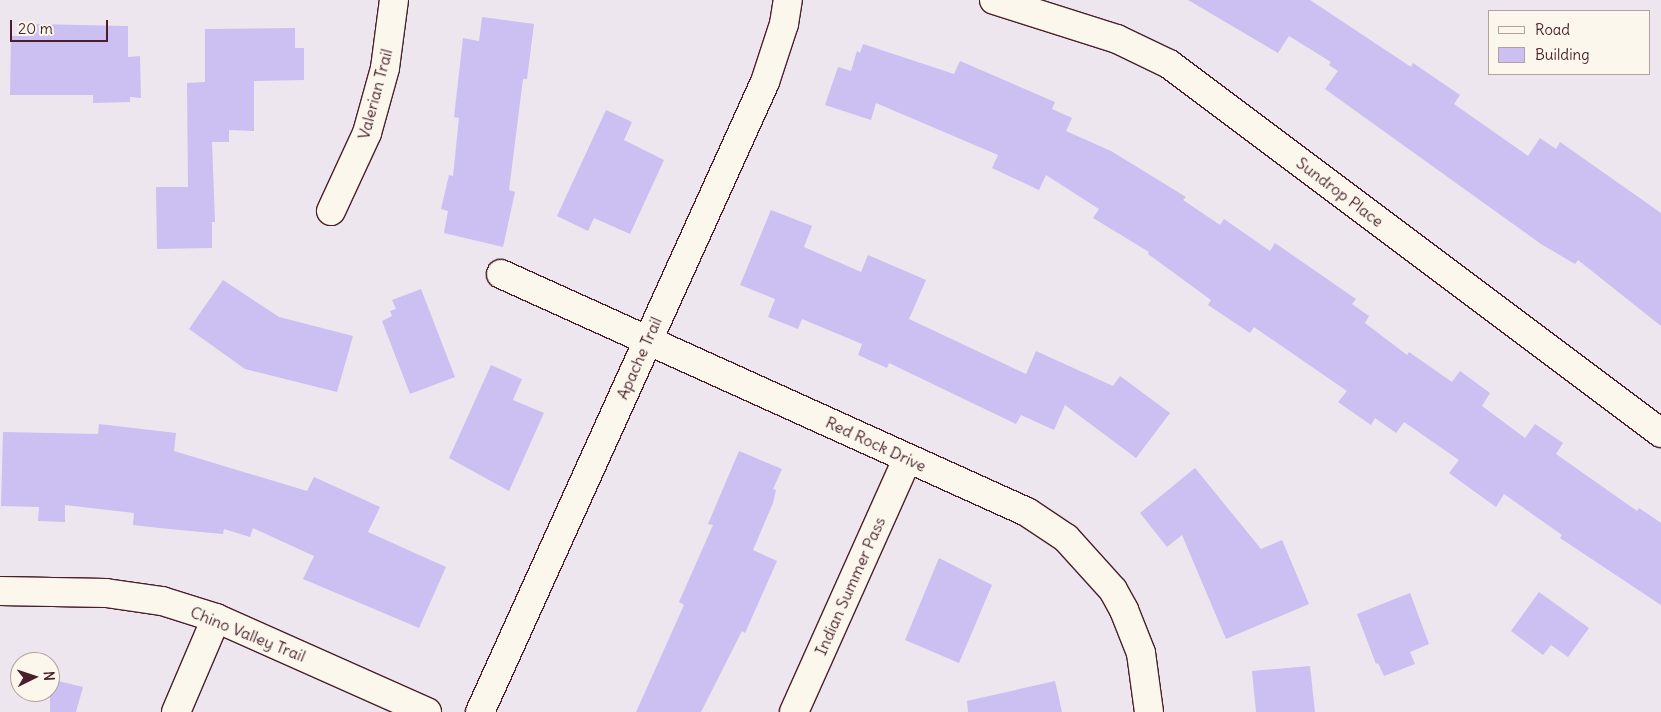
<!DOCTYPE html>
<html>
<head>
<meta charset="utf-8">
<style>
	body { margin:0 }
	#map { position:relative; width:1661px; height:712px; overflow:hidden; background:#ede6ee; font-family:Delius,sans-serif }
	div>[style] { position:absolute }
	.building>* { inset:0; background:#ccbff1 }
	.roads { filter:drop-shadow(1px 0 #4a1f2b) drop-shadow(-1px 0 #4a1f2b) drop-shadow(0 1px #4a1f2b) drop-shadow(0 -1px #4a1f2b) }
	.minor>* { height:28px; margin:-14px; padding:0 14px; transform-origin:14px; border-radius:14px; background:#fbf7ec }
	span { translate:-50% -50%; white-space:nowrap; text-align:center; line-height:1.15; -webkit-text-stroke:4px #fbf7ec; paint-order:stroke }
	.street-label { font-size:16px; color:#4a1f2b }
	.legend { position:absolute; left:1488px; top:10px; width:162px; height:65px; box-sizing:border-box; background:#fbf7ec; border:1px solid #b4a19f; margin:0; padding:6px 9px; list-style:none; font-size:15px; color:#4a1f2b }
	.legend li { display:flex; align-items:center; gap:10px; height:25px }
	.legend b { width:25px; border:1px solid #b4a19f }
	.north { position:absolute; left:10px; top:652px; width:50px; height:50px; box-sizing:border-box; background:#fbf7ec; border:1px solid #b4a19f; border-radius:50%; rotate:86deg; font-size:14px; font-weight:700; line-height:20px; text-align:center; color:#4a1f2b }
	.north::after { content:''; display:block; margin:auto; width:18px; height:22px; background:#4a1f2b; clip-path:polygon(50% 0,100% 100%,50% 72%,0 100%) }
	.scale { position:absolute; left:10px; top:20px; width:98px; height:22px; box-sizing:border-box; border:2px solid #4a1f2b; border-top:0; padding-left:6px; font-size:15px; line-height:18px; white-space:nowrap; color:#4a1f2b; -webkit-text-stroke:4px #fbf7ec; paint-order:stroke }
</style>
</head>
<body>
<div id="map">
	<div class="building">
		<div style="clip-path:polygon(1188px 0,1310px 0,1411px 67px,1413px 63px,1460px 95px,1454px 104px,1528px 156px,1540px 138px,1556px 149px,1560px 142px,1661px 213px,1661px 326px,1578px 260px,1575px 264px,1541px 244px,1325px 89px,1338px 71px,1329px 65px,1331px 62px,1289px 36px,1278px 53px)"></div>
		<div style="clip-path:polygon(482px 17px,534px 24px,527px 79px,523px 79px,509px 190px,515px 192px,503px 247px,444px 233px,448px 211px,441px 209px,449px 175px,453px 176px,459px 118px,454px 117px,463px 38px,479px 41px)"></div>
		<div style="clip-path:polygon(34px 24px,128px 26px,128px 57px,140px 56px,141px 98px,130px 97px,130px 102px,93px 103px,93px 95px,10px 95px,11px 36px,34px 36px)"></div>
		<div style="clip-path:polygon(295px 28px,295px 48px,304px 48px,304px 80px,254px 81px,254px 131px,229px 130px,229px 142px,212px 142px,215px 222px,212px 222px,212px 248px,157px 249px,156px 187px,188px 187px,187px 83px,205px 82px,205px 29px)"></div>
		<div style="clip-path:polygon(863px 44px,954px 74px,960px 61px,1055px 102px,1052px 109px,1072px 118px,1066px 131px,1111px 151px,1186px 197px,1183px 200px,1220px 225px,1224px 219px,1270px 251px,1275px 243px,1356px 299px,1352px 304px,1369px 316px,1365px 323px,1407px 355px,1409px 352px,1452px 382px,1460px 371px,1490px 393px,1482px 406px,1525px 438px,1535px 424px,1563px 443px,1556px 454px,1637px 511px,1639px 508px,1661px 523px,1661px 605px,1560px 538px,1562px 535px,1504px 494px,1496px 507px,1449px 473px,1459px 460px,1404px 422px,1396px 433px,1375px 418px,1371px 425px,1338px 402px,1347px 391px,1254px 327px,1250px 333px,1208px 305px,1211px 300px,1148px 254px,1149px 252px,1093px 218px,1099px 209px,1046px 175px,1039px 190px,992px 168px,998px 155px,876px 103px,871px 120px,825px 105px,838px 67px,851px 71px,857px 51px,860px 53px)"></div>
		<div style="clip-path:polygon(606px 110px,632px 122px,624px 140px,664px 160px,630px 234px,594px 218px,588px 231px,557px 216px)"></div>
		<div style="clip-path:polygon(771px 210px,812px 226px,804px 247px,861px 272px,868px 255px,926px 280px,909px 319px,1026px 374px,1036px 351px,1113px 386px,1120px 376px,1170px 413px,1136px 458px,1065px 405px,1054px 430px,1021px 415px,1016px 424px,889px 363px,887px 368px,858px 355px,862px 344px,802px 319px,798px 329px,768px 317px,775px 299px,740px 285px)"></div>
		<div style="clip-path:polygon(223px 280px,279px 317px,353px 336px,337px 392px,245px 369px,189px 329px)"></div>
		<div style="clip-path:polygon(421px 289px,455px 377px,410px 394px,382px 321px,392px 316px,390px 311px,396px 309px,392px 300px)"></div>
		<div style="clip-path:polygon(491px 365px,522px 379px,513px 400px,544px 413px,509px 491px,449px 458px)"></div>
		<div style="clip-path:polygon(99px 424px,176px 433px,174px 451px,307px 491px,314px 477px,380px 507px,368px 532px,446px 567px,419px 628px,303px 579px,314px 556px,253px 528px,250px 537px,224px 529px,223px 534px,159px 528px,133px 525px,134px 513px,65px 505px,65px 522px,38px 521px,39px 507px,1px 506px,3px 432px,98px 434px)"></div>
		<div style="clip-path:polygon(739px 451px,782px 469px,773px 489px,776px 490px,773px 503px,753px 550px,777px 561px,745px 633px,742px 631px,701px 712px,636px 712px,684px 605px,679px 602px,713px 525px,708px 524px)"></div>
		<div style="clip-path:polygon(1195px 468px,1261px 549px,1282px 540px,1309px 604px,1226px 639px,1182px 535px,1167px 547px,1140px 513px)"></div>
		<div style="clip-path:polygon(939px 558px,992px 585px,959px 663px,905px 640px)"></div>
		<div style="clip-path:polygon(1539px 592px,1589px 628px,1568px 657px,1551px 645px,1543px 655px,1511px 631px)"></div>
		<div style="clip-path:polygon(1410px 593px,1429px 644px,1410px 652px,1415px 664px,1384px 676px,1378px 663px,1376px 664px,1357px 614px)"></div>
		<div style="clip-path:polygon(1310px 666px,1315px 712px,1256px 712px,1252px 671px)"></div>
		<div style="clip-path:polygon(50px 679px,83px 687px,76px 712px,50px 712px)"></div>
		<div style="clip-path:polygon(1055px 681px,1062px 712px,968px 712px,967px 701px)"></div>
	</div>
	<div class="roads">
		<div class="minor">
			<div style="left:994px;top:0;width:129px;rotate:17.6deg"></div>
			<div style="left:1117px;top:39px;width:58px;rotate:25.7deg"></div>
			<div style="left:1169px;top:64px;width:615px;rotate:36.87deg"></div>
			<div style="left:331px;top:211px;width:86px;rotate:-65.2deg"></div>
			<div style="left:367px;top:133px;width:67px;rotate:-74.5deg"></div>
			<div style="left:385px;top:68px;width:69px;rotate:-82.5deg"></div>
			<div style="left:501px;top:274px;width:577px;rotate:24.35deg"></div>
			<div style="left:1027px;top:512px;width:47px;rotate:33.7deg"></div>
			<div style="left:1066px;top:538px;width:70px;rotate:47.9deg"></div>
			<div style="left:1113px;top:590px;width:23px;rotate:61deg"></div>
			<div style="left:1124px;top:610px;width:46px;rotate:68.4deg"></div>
			<div style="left:1141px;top:653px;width:60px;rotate:82.3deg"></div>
			<div style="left:0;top:591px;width:106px;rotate:1.1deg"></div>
			<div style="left:106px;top:593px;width:57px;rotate:8.1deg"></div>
			<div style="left:162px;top:601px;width:57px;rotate:17.5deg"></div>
			<div style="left:216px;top:618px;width:231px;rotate:24deg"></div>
			<div style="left:176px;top:712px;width:102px;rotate:-66.9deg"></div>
			<div style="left:480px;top:712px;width:691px;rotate:-65.66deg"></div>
			<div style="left:765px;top:82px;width:61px;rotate:-71.9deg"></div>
			<div style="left:784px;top:24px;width:24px;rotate:-81deg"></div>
			<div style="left:794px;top:712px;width:277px;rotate:-65.9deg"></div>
		</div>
	</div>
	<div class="street-label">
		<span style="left:375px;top:94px;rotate:-75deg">Valerian Trail</span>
		<span style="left:1340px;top:192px;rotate:37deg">Sundrop Place</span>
		<span style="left:639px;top:358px;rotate:-66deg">Apache Trail</span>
		<span style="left:876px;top:444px;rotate:25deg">Red Rock Drive</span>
		<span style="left:850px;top:586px;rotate:-66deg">Indian Summer Pass</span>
		<span style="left:248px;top:634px;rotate:22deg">Chino Valley Trail</span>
	</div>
	<ul class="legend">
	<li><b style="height:6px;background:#fbf7ec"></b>Road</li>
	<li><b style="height:14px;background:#ccbff1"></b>Building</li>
	</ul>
	<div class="north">N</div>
	<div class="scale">20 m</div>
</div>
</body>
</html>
